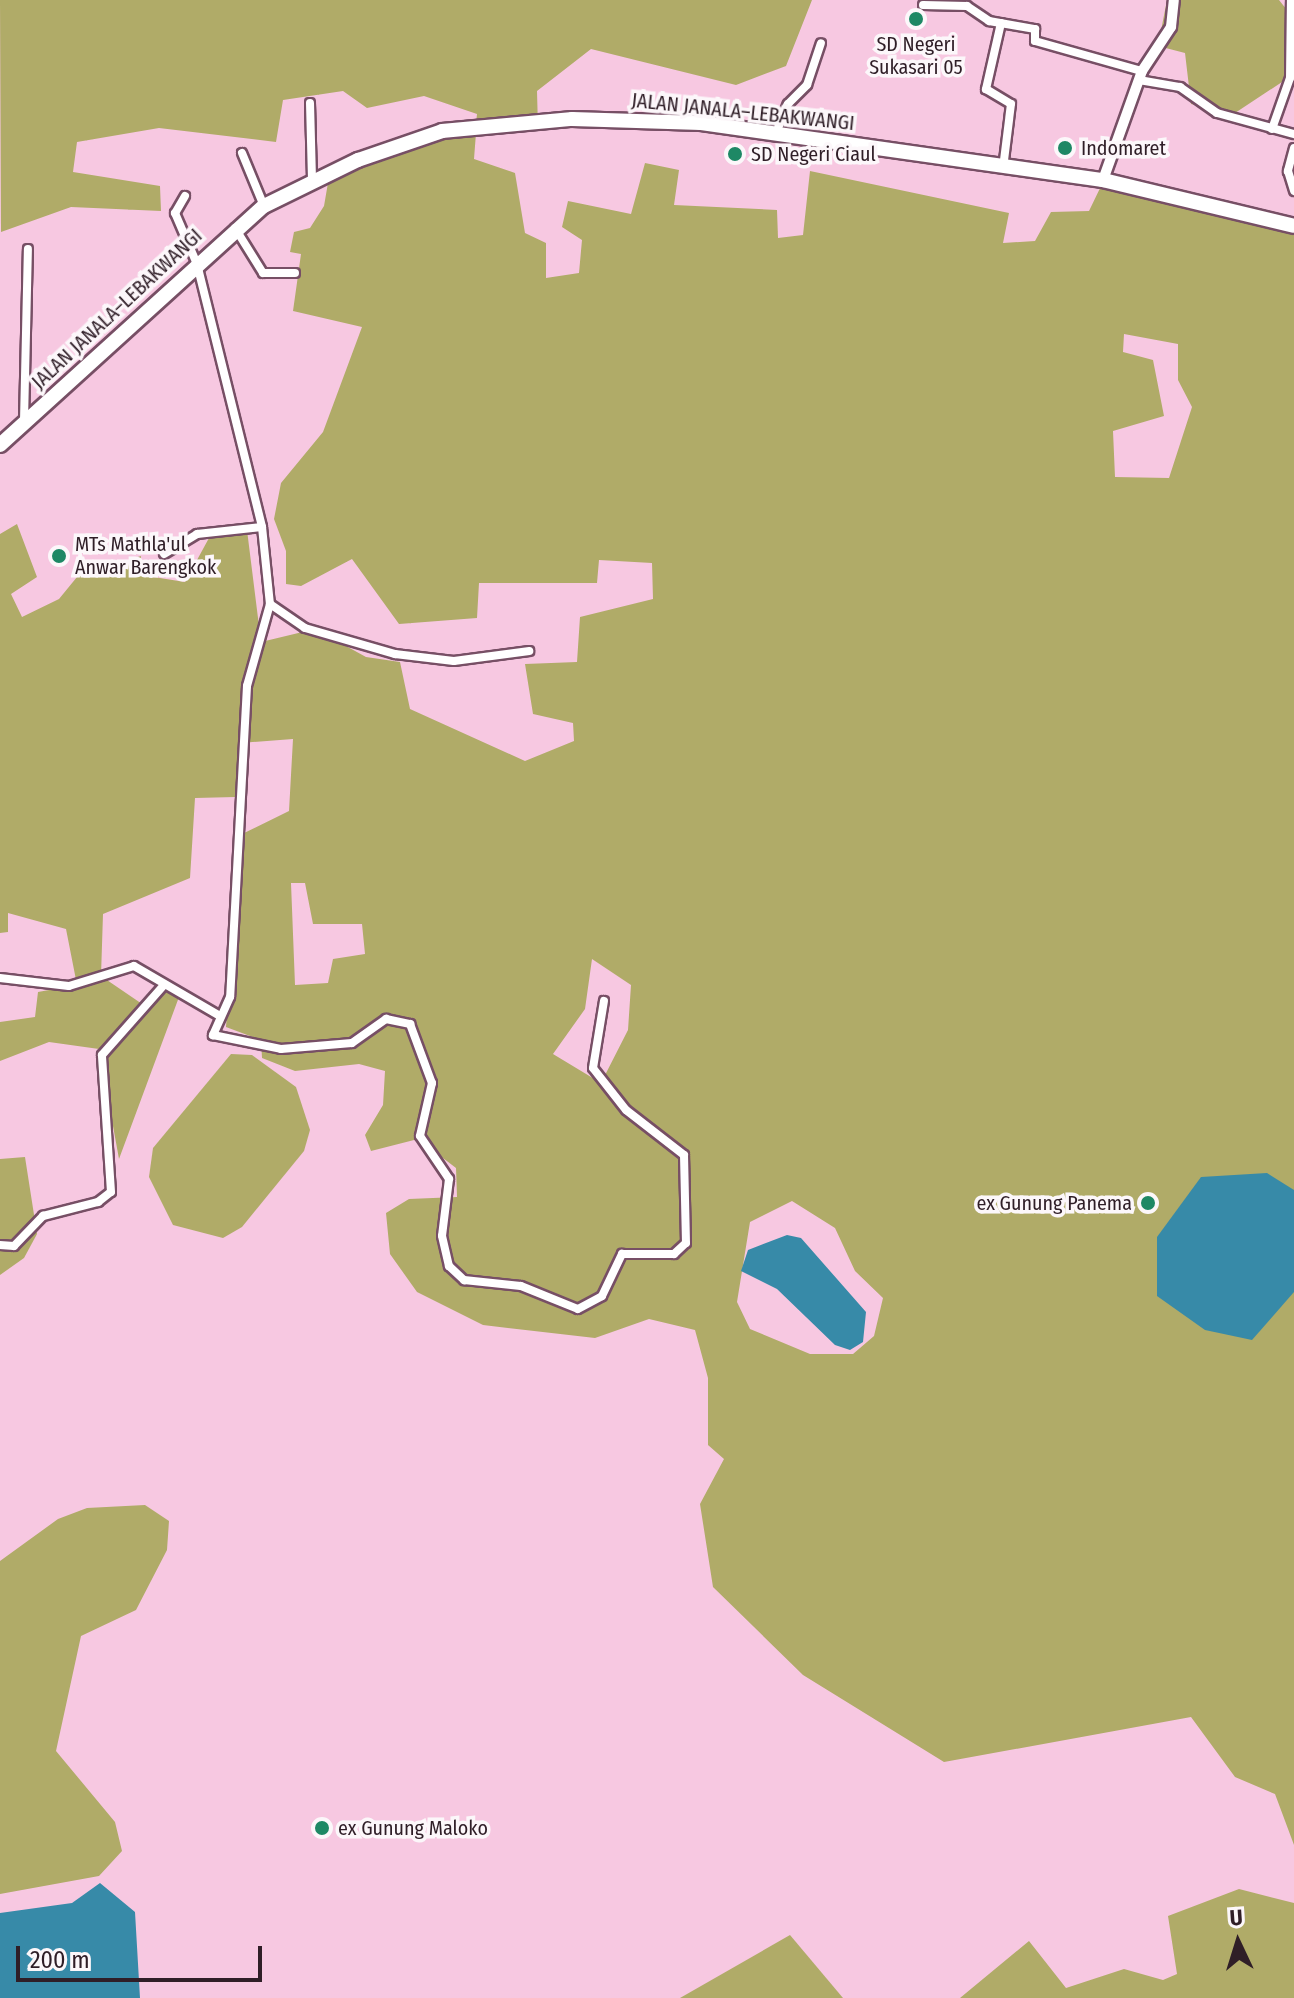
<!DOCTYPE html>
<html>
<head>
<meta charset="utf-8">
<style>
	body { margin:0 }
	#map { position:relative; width:1294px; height:1998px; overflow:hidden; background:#f7c8e1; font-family:"Fira Sans Condensed",sans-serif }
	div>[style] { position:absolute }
	.green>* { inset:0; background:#b0ab68 }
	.water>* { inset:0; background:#378aa8 }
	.roads { filter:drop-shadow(2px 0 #774f65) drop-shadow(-2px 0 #774f65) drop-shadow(0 2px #774f65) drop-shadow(0 -2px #774f65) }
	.minor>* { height:8px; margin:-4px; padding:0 4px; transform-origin:4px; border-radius:4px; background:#fff }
	.tertiary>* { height:10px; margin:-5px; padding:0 5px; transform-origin:5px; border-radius:5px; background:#fff }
	.primary>* { height:14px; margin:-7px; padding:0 7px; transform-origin:7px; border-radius:7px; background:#fff }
	.dots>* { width:22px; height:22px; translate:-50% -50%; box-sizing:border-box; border:4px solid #fcf7fa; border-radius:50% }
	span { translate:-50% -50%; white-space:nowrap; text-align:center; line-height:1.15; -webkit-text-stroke:7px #fcf7fa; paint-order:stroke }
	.poi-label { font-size:20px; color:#2f1e27 }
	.left { translate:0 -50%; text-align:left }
	.right { translate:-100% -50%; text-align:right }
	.street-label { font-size:20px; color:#2f1e27 }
	.north { position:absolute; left:1198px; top:1902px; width:80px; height:80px; -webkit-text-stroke:6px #fcf7fa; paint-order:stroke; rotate:356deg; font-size:22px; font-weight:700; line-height:32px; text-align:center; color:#2f1e27 }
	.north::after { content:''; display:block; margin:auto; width:28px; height:36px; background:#2f1e27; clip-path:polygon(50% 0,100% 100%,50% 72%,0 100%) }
	.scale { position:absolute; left:16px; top:1946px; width:246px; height:36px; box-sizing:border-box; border:4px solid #2f1e27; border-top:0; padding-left:10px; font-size:24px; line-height:28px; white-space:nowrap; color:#2f1e27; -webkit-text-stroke:6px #fcf7fa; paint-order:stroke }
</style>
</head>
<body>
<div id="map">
	<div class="green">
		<div style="clip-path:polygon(evenodd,0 0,812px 0,786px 66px,736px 85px,591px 49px,537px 91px,538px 128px,476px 133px,474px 159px,515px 173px,525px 233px,546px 243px,546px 278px,579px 273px,582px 240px,562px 227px,568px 201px,631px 214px,645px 163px,679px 170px,674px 205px,777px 210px,778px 238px,803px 235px,810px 171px,1009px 213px,1003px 243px,1035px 241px,1051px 212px,1089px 211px,1103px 182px,1294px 229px,1294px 1845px,1275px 1794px,1235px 1777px,1191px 1717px,944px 1762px,803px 1675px,713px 1587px,700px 1504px,724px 1459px,708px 1445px,708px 1378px,695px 1330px,649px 1319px,595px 1338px,483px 1325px,417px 1292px,390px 1254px,386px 1213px,409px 1199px,457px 1197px,456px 1168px,418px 1139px,371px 1151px,365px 1135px,383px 1105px,385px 1071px,359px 1064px,295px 1071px,262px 1058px,261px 1040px,226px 1027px,240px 835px,289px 811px,293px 739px,239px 743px,235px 797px,195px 798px,190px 878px,103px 914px,101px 976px,148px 1008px,167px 990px,179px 997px,119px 1159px,99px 1049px,49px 1042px,0 1061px,0 1022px,35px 1017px,38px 992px,77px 985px,66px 929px,8px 913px,8px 932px,0 933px,0 534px,17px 524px,37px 577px,11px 594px,22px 617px,59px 599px,77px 577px,141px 556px,141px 575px,185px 582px,209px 538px,247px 530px,261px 642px,315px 629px,366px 657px,400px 662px,410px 709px,525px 761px,574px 741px,573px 723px,533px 714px,525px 664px,577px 662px,580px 617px,653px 599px,652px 563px,599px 560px,597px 583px,479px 583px,477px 618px,399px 624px,352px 559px,301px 586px,286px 584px,286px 551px,274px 519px,281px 483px,323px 432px,362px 327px,293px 311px,301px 254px,290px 252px,294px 232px,310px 228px,324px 206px,329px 177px,430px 134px,475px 133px,477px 114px,424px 96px,367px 108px,343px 91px,283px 100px,276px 142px,159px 128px,77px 142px,73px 172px,160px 186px,161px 211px,71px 207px,1px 232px,0 0,1124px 334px,1178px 344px,1178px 380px,1192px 407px,1169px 478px,1115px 477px,1113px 431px,1164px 416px,1153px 360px,1123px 352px,1124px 334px,0 0,291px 883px,305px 883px,313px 924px,362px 924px,365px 954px,333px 959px,328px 983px,295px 985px,291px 883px,0 0,592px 959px,631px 985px,628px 1030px,601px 1083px,553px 1054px,585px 1009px,592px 959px,0 0,792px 1201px,835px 1228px,855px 1271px,883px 1298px,874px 1336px,853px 1354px,810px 1354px,750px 1329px,737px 1302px,750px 1222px,792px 1201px)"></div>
		<div style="clip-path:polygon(1167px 0,1279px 0,1287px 10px,1291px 76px,1235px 113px,1191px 104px,1185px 53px,1158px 46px)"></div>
		<div style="clip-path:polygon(231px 1054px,252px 1055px,296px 1087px,310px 1130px,304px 1151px,242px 1227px,223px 1238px,173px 1225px,149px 1177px,153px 1148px)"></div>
		<div style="clip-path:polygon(25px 1157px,37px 1234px,24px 1258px,0 1275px,0 1159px)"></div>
		<div style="clip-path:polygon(145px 1505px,169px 1521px,167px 1550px,136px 1610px,81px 1636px,56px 1751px,115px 1822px,122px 1851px,99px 1876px,0 1894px,0 1561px,58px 1519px,87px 1508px)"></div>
		<div style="clip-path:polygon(1239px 1889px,1294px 1903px,1294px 1998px,960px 1998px,1029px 1941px,1066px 1988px,1124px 1969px,1163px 1980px,1177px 1974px,1168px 1916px)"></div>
		<div style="clip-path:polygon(790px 1935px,843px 1998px,680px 1998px)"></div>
	</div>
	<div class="water">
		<div style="clip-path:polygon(1267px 1173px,1294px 1190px,1294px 1292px,1252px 1340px,1205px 1330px,1157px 1296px,1157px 1237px,1201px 1177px)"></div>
		<div style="clip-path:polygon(787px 1235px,801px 1238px,866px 1312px,863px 1342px,850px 1350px,835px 1345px,777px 1289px,741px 1271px,748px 1250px)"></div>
		<div style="clip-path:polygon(100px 1883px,135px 1912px,140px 1998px,0 1998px,0 1913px,72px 1903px)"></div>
	</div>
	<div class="roads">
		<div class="minor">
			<div style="left:923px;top:5px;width:44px;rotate:1.3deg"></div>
			<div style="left:967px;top:6px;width:27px;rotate:34deg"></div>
			<div style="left:989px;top:21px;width:47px;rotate:9.9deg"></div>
			<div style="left:1035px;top:29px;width:12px;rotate:90deg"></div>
			<div style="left:1035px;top:41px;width:111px;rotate:15.7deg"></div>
			<div style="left:1001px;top:23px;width:68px;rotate:102.8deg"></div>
			<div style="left:986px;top:89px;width:29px;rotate:31deg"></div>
			<div style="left:1011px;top:104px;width:64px;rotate:97.1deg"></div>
			<div style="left:1139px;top:80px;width:42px;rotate:9.7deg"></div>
			<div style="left:1180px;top:87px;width:45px;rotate:35.1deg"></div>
			<div style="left:1217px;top:113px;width:80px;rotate:15.3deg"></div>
			<div style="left:310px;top:103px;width:77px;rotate:88.5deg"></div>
			<div style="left:1272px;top:129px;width:54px;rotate:-70.6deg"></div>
			<div style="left:1290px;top:78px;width:78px;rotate:-89.3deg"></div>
			<div style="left:776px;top:133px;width:31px;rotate:-68deg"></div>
			<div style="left:788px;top:104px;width:27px;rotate:-45deg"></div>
			<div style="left:807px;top:85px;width:44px;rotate:-71.6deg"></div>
			<div style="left:1294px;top:148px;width:24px;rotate:105deg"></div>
			<div style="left:1288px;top:171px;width:21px;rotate:73deg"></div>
			<div style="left:242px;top:153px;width:57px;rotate:67.5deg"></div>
			<div style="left:185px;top:196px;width:20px;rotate:120deg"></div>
			<div style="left:175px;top:213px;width:56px;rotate:66.7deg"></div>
			<div style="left:197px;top:264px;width:271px;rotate:76.1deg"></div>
			<div style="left:262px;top:527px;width:77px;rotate:84.1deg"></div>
			<div style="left:270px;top:604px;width:85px;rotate:105.7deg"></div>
			<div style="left:247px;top:686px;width:311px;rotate:93.1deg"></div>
			<div style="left:230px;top:997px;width:42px;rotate:114.1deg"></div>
			<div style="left:213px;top:1035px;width:69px;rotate:11.6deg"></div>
			<div style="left:281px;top:1049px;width:71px;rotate:-4.8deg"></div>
			<div style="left:352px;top:1043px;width:42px;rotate:-35.2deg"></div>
			<div style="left:386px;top:1019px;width:25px;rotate:12deg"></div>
			<div style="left:410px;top:1024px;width:63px;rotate:69.6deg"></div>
			<div style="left:432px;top:1083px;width:54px;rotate:102.8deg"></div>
			<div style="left:420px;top:1136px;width:52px;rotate:56deg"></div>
			<div style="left:449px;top:1179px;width:57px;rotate:97deg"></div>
			<div style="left:442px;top:1236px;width:31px;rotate:77deg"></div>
			<div style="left:449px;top:1266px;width:21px;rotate:43deg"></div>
			<div style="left:464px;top:1280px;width:57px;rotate:6deg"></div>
			<div style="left:521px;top:1286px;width:61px;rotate:22deg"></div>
			<div style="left:578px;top:1309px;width:27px;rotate:-28deg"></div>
			<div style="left:602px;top:1296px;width:47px;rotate:-64.5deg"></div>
			<div style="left:622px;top:1254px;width:52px"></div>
			<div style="left:674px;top:1254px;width:16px;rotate:-43deg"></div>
			<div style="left:686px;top:1243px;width:88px;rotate:-91.3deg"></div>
			<div style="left:684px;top:1155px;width:73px;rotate:-142.2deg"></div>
			<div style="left:626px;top:1110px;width:53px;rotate:-128.2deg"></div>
			<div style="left:593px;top:1068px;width:68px;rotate:-80.7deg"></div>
			<div style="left:235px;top:228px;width:53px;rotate:58.1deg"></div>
			<div style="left:263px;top:273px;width:32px"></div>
			<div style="left:24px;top:421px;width:172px;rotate:-88.7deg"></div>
			<div style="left:164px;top:554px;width:39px;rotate:-31deg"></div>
			<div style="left:197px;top:534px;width:65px;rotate:-6.1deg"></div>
			<div style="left:270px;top:604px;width:42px;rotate:34.4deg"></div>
			<div style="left:305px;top:628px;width:94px;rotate:16.1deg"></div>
			<div style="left:395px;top:654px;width:59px;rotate:6.8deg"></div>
			<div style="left:454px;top:661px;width:76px;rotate:-7.6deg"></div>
			<div style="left:0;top:978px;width:69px;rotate:6.6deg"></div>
			<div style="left:69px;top:986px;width:68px;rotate:-17.1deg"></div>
			<div style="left:134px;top:966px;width:99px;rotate:30.2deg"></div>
			<div style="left:0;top:1245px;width:14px;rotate:4deg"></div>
			<div style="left:14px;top:1246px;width:42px;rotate:-46deg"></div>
			<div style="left:43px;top:1216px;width:57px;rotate:-14.3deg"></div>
			<div style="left:98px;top:1202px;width:16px;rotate:-38deg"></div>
			<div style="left:111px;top:1192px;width:137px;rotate:-93.8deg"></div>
			<div style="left:102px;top:1055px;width:94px;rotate:-48.5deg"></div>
		</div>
		<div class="tertiary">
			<div style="left:1103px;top:180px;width:116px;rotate:-70.3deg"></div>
			<div style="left:1142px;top:71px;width:53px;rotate:-56.6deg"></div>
			<div style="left:1171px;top:27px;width:27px;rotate:-84deg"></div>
		</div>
		<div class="primary">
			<div style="left:0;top:445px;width:356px;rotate:-42.2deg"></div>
			<div style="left:264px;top:206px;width:105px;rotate:-26.1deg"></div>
			<div style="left:358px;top:160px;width:89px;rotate:-19deg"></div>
			<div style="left:442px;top:131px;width:131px;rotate:-5.3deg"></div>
			<div style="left:572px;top:119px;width:129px;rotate:1.8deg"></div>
			<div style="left:701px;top:123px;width:406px;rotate:8.1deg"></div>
			<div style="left:1103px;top:180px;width:196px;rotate:13.5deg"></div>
		</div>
	</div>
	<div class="dots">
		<div style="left:916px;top:19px;background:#1e8865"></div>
		<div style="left:1065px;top:148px;background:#1e8865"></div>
		<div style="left:735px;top:154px;background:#1e8865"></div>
		<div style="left:59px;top:556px;background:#1e8865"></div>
		<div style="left:1148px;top:1203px;background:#1e8865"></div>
		<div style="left:322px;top:1828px;background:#1e8865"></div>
	</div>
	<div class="poi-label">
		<span style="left:916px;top:56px">SD Negeri<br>Sukasari 05</span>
		<span class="left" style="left:1081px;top:148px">Indomaret</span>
		<span class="left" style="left:751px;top:154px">SD Negeri Ciaul</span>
		<span class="left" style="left:75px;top:556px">MTs Mathla'ul<br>Anwar Barengkok</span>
		<span class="right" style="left:1132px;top:1203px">ex Gunung Panema</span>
		<span class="left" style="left:338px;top:1828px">ex Gunung Maloko</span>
	</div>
	<div class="street-label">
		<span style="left:743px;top:112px;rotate:6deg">JALAN JANALA–LEBAKWANGI</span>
		<span style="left:117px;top:309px;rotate:-43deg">JALAN JANALA–LEBAKWANGI</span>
	</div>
	<div class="north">U</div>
	<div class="scale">200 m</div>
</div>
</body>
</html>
